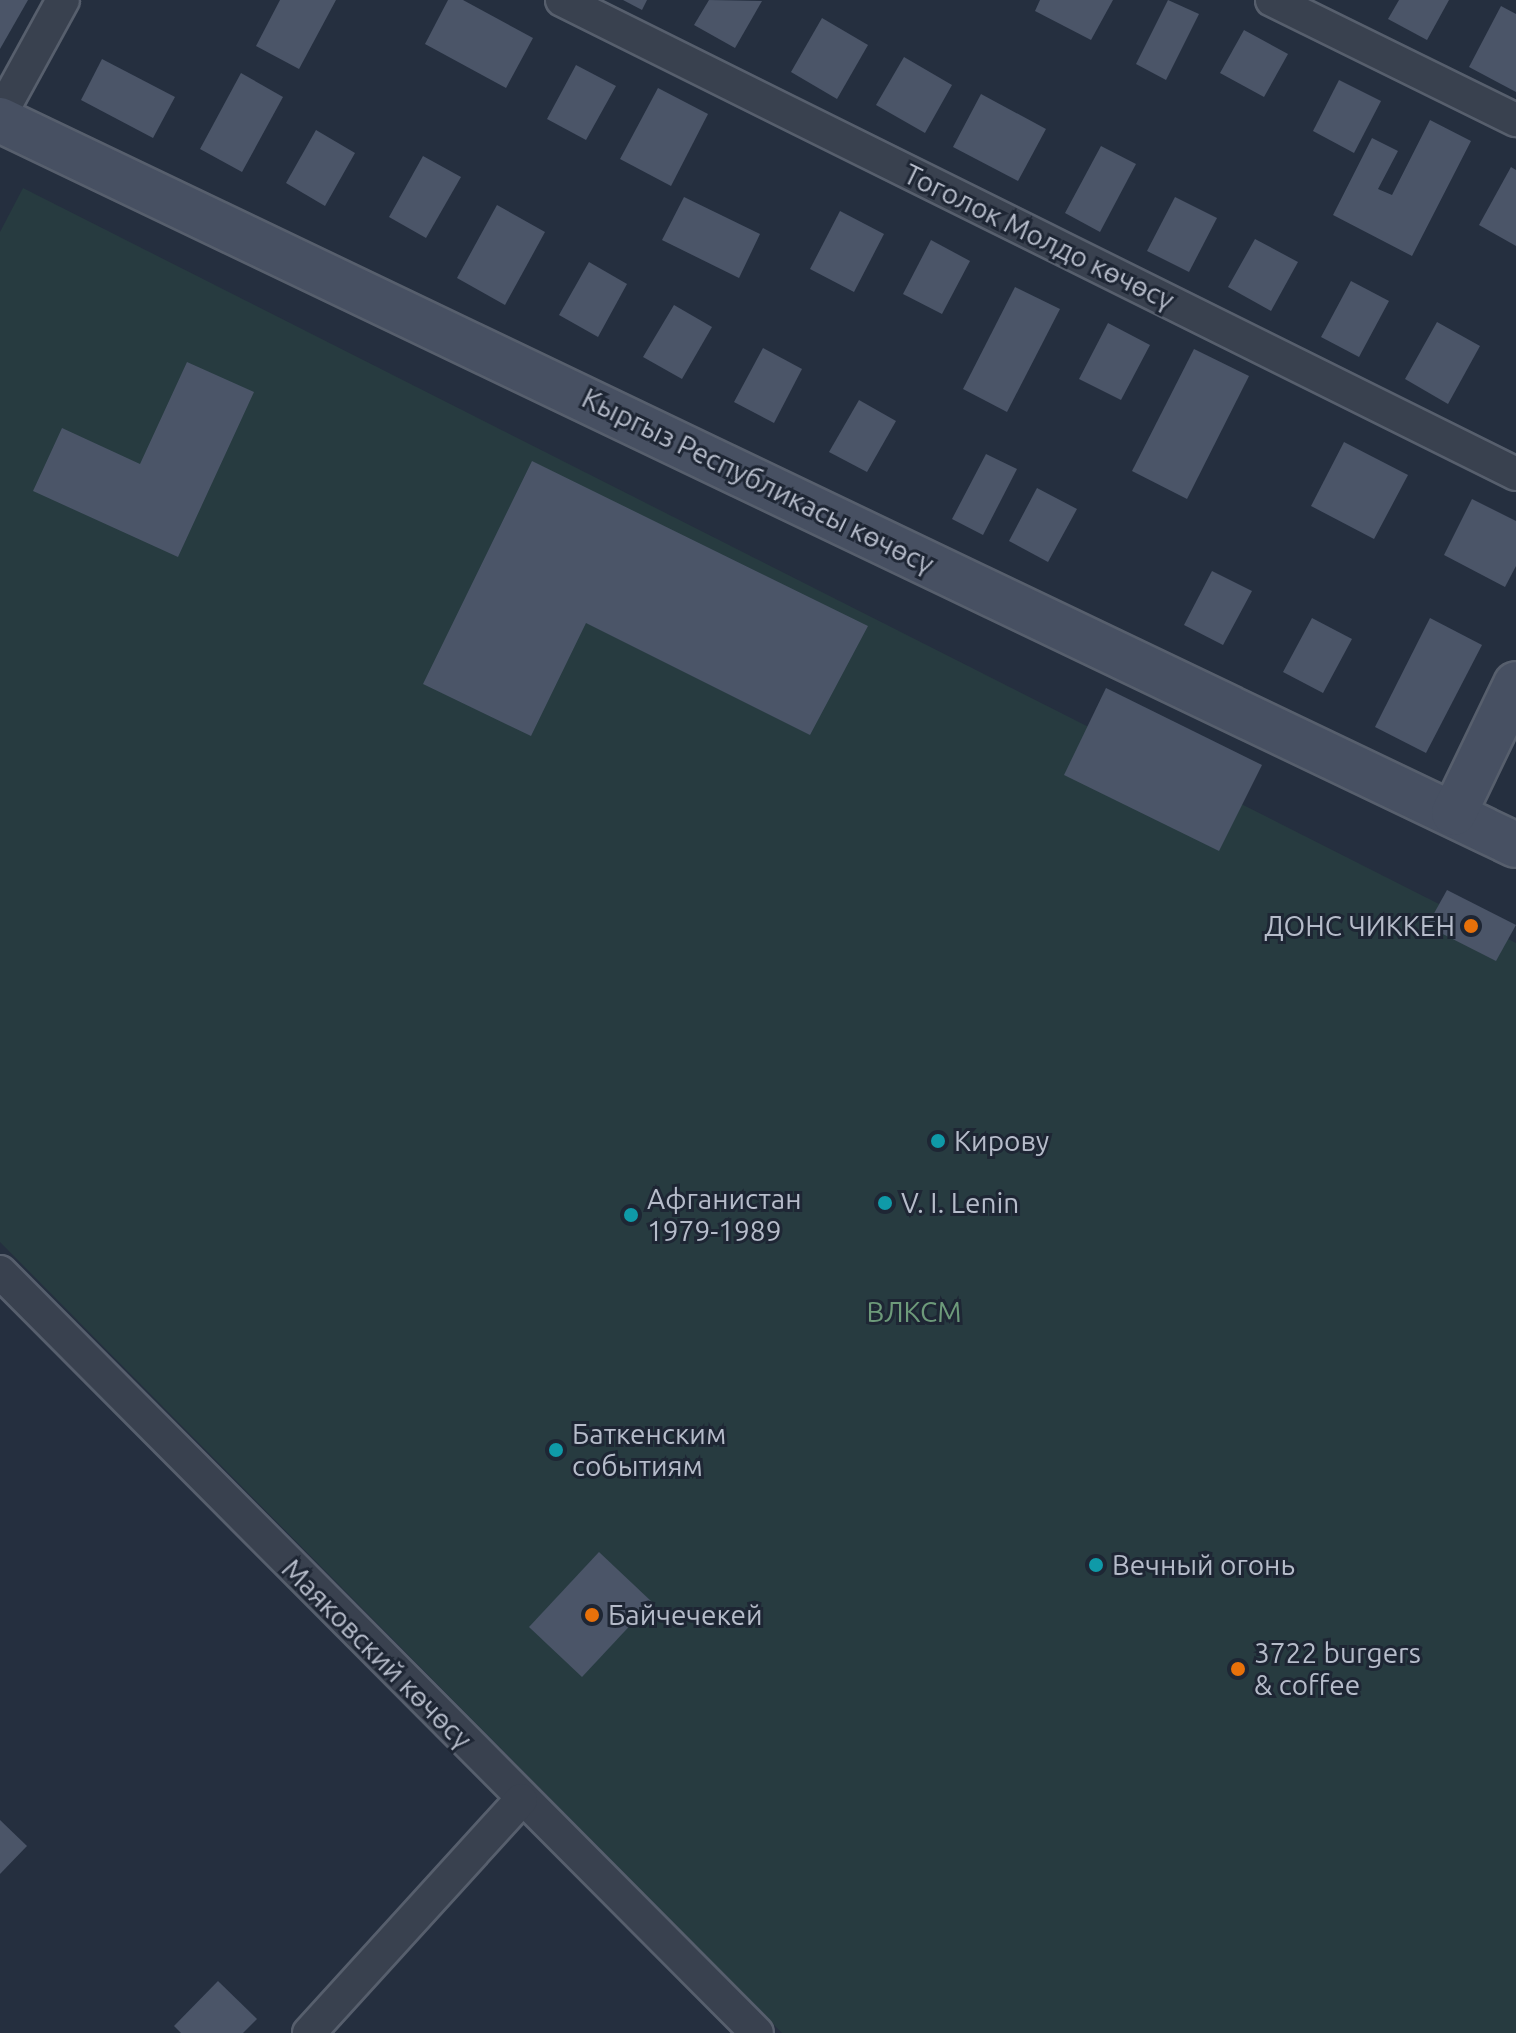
<!DOCTYPE html>
<html>
<head>
<meta charset="utf-8">
<style>
	body { margin:0 }
	#map { position:relative; width:1516px; height:2033px; overflow:hidden; background:#252f3f; font-family:Ubuntu,sans-serif }
	div>[style] { position:absolute }
	.green>* { inset:0; background:#273b40 }
	.building>* { inset:0; background:#4b5568 }
	.roads { filter:drop-shadow(2px 0 #575f6d) drop-shadow(-2px 0 #575f6d) drop-shadow(0 2px #575f6d) drop-shadow(0 -2px #575f6d) }
	.street>* { height:32px; margin:-16px; padding:0 16px; transform-origin:16px; border-radius:16px; background:#39414f }
	.secondary>* { height:44px; margin:-22px; padding:0 22px; transform-origin:22px; border-radius:22px; background:#475062 }
	.dots>* { width:22px; height:22px; translate:-50% -50%; box-sizing:border-box; border:4px solid #1e2634; border-radius:50% }
	span { translate:-50% -50%; white-space:nowrap; text-align:center; line-height:1.15; -webkit-text-stroke:6px #1e2634; paint-order:stroke }
	.street-label { font-size:28px; color:#b6bcca }
	.poi-label { font-size:28px; color:#b6bcca }
	.right { translate:-100% -50%; text-align:right }
	.left { translate:0 -50%; text-align:left }
	.park-label { font-size:28px; color:#6d9a7a }
</style>
</head>
<body>
<div id="map">
	<div class="green">
		<div style="clip-path:polygon(23px 188px,1516px 943px,1516px 2033px,782px 2033px,0 1242px,0 232px)"></div>
	</div>
	<div class="building">
		<div style="clip-path:polygon(0 0,28px 0,0 49px)"></div>
		<div style="clip-path:polygon(280px 0,336px 0,299px 69px,256px 46px)"></div>
		<div style="clip-path:polygon(448px 0,463px 0,533px 38px,506px 88px,425px 44px)"></div>
		<div style="clip-path:polygon(623px 0,647px 0,642px 10px)"></div>
		<div style="clip-path:polygon(709px 0,762px 1px,735px 48px,694px 25px)"></div>
		<div style="clip-path:polygon(1040px 0,1113px 0,1091px 40px,1035px 11px)"></div>
		<div style="clip-path:polygon(1168px 0,1199px 14px,1166px 80px,1136px 64px)"></div>
		<div style="clip-path:polygon(1399px 0,1449px 0,1427px 40px,1388px 19px)"></div>
		<div style="clip-path:polygon(1501px 6px,1516px 14px,1516px 92px,1469px 67px)"></div>
		<div style="clip-path:polygon(822px 18px,868px 45px,837px 99px,791px 72px)"></div>
		<div style="clip-path:polygon(1244px 30px,1288px 54px,1264px 97px,1220px 73px)"></div>
		<div style="clip-path:polygon(904px 57px,952px 85px,925px 133px,876px 105px)"></div>
		<div style="clip-path:polygon(102px 59px,175px 97px,153px 138px,81px 100px)"></div>
		<div style="clip-path:polygon(576px 65px,616px 86px,586px 140px,547px 119px)"></div>
		<div style="clip-path:polygon(241px 73px,283px 97px,242px 172px,200px 149px)"></div>
		<div style="clip-path:polygon(1339px 80px,1381px 101px,1354px 153px,1313px 131px)"></div>
		<div style="clip-path:polygon(658px 88px,708px 114px,671px 186px,620px 159px)"></div>
		<div style="clip-path:polygon(981px 94px,1046px 129px,1018px 181px,953px 147px)"></div>
		<div style="clip-path:polygon(1430px 120px,1471px 141px,1412px 256px,1333px 215px,1372px 138px,1398px 151px,1378px 189px,1392px 195px)"></div>
		<div style="clip-path:polygon(316px 130px,355px 153px,325px 206px,286px 183px)"></div>
		<div style="clip-path:polygon(1101px 146px,1136px 164px,1100px 232px,1065px 213px)"></div>
		<div style="clip-path:polygon(423px 156px,461px 177px,426px 238px,389px 217px)"></div>
		<div style="clip-path:polygon(1511px 167px,1516px 170px,1516px 246px,1479px 225px)"></div>
		<div style="clip-path:polygon(684px 197px,760px 234px,739px 278px,662px 240px)"></div>
		<div style="clip-path:polygon(1175px 197px,1217px 218px,1189px 272px,1147px 251px)"></div>
		<div style="clip-path:polygon(497px 205px,545px 232px,505px 305px,457px 278px)"></div>
		<div style="clip-path:polygon(840px 211px,884px 234px,854px 292px,810px 269px)"></div>
		<div style="clip-path:polygon(1255px 239px,1298px 262px,1271px 311px,1228px 287px)"></div>
		<div style="clip-path:polygon(931px 240px,970px 261px,942px 314px,903px 294px)"></div>
		<div style="clip-path:polygon(589px 262px,627px 284px,598px 337px,559px 315px)"></div>
		<div style="clip-path:polygon(1351px 281px,1389px 301px,1359px 357px,1321px 337px)"></div>
		<div style="clip-path:polygon(1015px 287px,1060px 309px,1007px 412px,963px 389px)"></div>
		<div style="clip-path:polygon(674px 305px,712px 327px,682px 379px,643px 357px)"></div>
		<div style="clip-path:polygon(1437px 322px,1480px 346px,1448px 404px,1405px 379px)"></div>
		<div style="clip-path:polygon(1108px 323px,1150px 345px,1121px 400px,1079px 379px)"></div>
		<div style="clip-path:polygon(763px 348px,802px 369px,774px 423px,734px 402px)"></div>
		<div style="clip-path:polygon(1194px 349px,1249px 376px,1187px 499px,1132px 471px)"></div>
		<div style="clip-path:polygon(187px 362px,254px 392px,178px 557px,33px 491px,62px 428px,140px 464px)"></div>
		<div style="clip-path:polygon(859px 400px,896px 421px,867px 472px,829px 452px)"></div>
		<div style="clip-path:polygon(1344px 442px,1408px 475px,1374px 539px,1311px 506px)"></div>
		<div style="clip-path:polygon(986px 454px,1017px 469px,983px 535px,952px 519px)"></div>
		<div style="clip-path:polygon(532px 461px,868px 626px,810px 735px,586px 623px,531px 736px,423px 684px)"></div>
		<div style="clip-path:polygon(1037px 488px,1077px 509px,1048px 562px,1009px 541px)"></div>
		<div style="clip-path:polygon(1472px 499px,1516px 521px,1516px 566px,1505px 587px,1444px 555px)"></div>
		<div style="clip-path:polygon(1212px 571px,1252px 591px,1223px 645px,1184px 625px)"></div>
		<div style="clip-path:polygon(1312px 618px,1352px 639px,1323px 693px,1283px 672px)"></div>
		<div style="clip-path:polygon(1430px 618px,1482px 645px,1426px 753px,1375px 727px)"></div>
		<div style="clip-path:polygon(1106px 688px,1262px 765px,1219px 851px,1064px 775px)"></div>
		<div style="clip-path:polygon(1447px 890px,1516px 925px,1496px 961px,1427px 926px)"></div>
		<div style="clip-path:polygon(599px 1552px,652px 1602px,582px 1677px,529px 1627px)"></div>
		<div style="clip-path:polygon(0 1820px,27px 1846px,0 1874px)"></div>
		<div style="clip-path:polygon(218px 1981px,257px 2019px,243px 2033px,181px 2033px,174px 2026px)"></div>
	</div>
	<div class="roads">
		<div class="street">
			<div style="left:562px;top:0;width:1065px;rotate:26.42deg"></div>
			<div style="left:1272px;top:0;width:272px;rotate:26.2deg"></div>
			<div style="left:0;top:115px;width:131px;rotate:-61.3deg"></div>
			<div style="left:0;top:1272px;width:1073px;rotate:45.15deg"></div>
			<div style="left:309px;top:2033px;width:315px;rotate:-47.7deg"></div>
		</div>
		<div class="secondary">
			<div style="left:0;top:120px;width:1680px;rotate:25.56deg"></div>
			<div style="left:1454px;top:813px;width:143px;rotate:-64.3deg"></div>
		</div>
	</div>
	<div class="dots">
		<div style="left:1471px;top:926px;background:#e8710a"></div>
		<div style="left:938px;top:1141px;background:#0f9aa8"></div>
		<div style="left:885px;top:1203px;background:#0f9aa8"></div>
		<div style="left:631px;top:1215px;background:#0f9aa8"></div>
		<div style="left:556px;top:1450px;background:#0f9aa8"></div>
		<div style="left:1096px;top:1565px;background:#0f9aa8"></div>
		<div style="left:592px;top:1615px;background:#e8710a"></div>
		<div style="left:1238px;top:1669px;background:#e8710a"></div>
	</div>
	<div class="street-label">
		<span style="left:1039px;top:237px;rotate:26deg">Тоголок Молдо көчөсү</span>
		<span style="left:758px;top:481px;rotate:26deg">Кыргыз Республикасы көчөсү</span>
		<span style="left:377px;top:1654px;rotate:45deg">Маяковский көчөсү</span>
	</div>
	<div class="poi-label">
		<span class="right" style="left:1455px;top:926px">ДОНС ЧИККЕН</span>
		<span class="left" style="left:954px;top:1141px">Кирову</span>
		<span class="left" style="left:647px;top:1215px">Афганистан<br>1979-1989</span>
		<span class="left" style="left:901px;top:1203px">V. I. Lenin</span>
		<span class="left" style="left:572px;top:1450px">Баткенским<br>событиям</span>
		<span class="left" style="left:1112px;top:1565px">Вечный огонь</span>
		<span class="left" style="left:608px;top:1615px">Байчечекей</span>
		<span class="left" style="left:1254px;top:1669px">3722 burgers<br>&amp; coffee</span>
	</div>
	<div class="park-label">
		<span style="left:914px;top:1312px">ВЛКСМ</span>
	</div>
</div>
</body>
</html>
